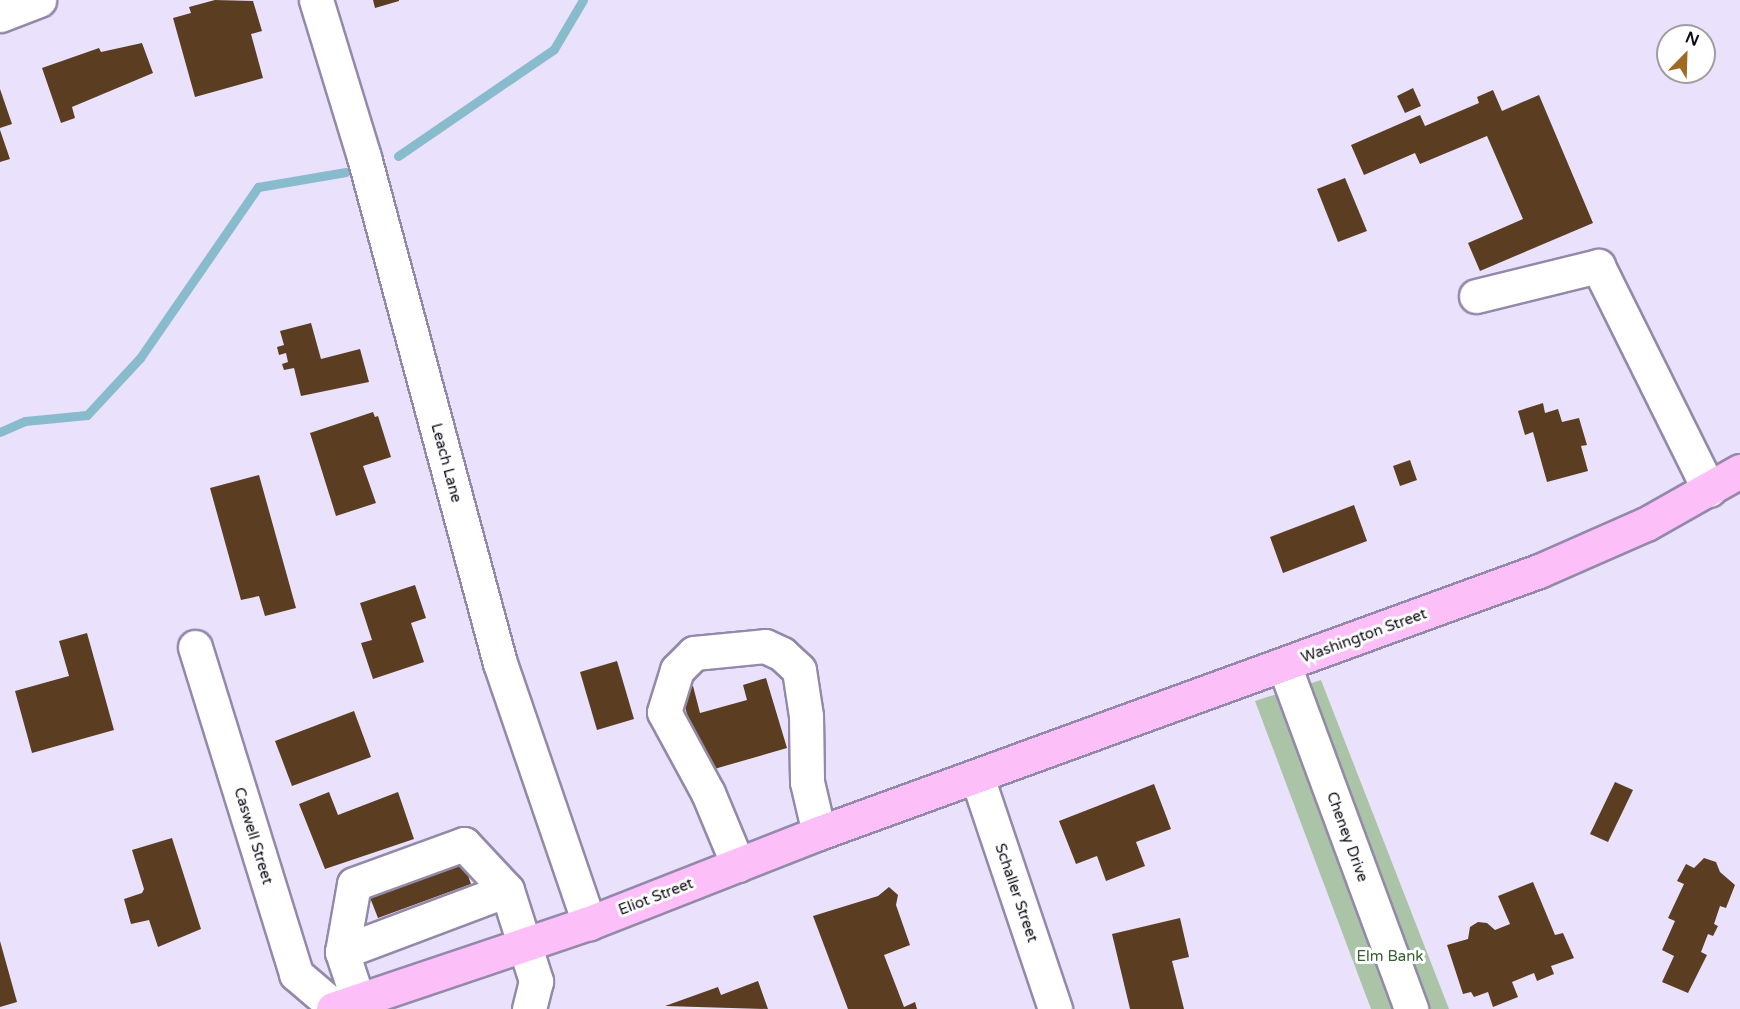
<!DOCTYPE html>
<html>
<head>
<meta charset="utf-8">
<style>
	body { margin:0 }
	#map { position:relative; width:1740px; height:1009px; overflow:hidden; background:#eae1fd; font-family:"Varela Round",sans-serif }
	div>[style] { position:absolute }
	.green>* { inset:0; background:#abc4a7 }
	.stream>* { height:9px; margin:-4.5px; padding:0 4.5px; transform-origin:4.5px; border-radius:4.5px; background:#8bc }
	.building>* { inset:0; background:#5b3e21 }
	.roads { filter:drop-shadow(2px 0 #9389a9) drop-shadow(-2px 0 #9389a9) drop-shadow(0 2px #9389a9) drop-shadow(0 -2px #9389a9) }
	.minor>* { height:33px; margin:-16.5px; padding:0 16.5px; transform-origin:16.5px; border-radius:16.5px; background:#fff }
	.major>* { height:33px; margin:-16.5px; padding:0 16.5px; transform-origin:16.5px; border-radius:16.5px; background:#fcbff8 }
	span { translate:-50% -50%; white-space:nowrap; text-align:center; line-height:1.15; -webkit-text-stroke:6px #fff; paint-order:stroke }
	.street-label { font-size:15px; color:#0e0915 }
	.park-label { font-size:15px; color:#366030 }
	.north { position:absolute; left:1656px; top:24px; width:60px; height:60px; box-sizing:border-box; background:#fff; border:2px solid #9f9da1; border-radius:50%; rotate:23deg; font-size:16px; font-weight:700; line-height:24px; text-align:center; color:#0e0915 }
	.north::after { content:''; display:block; margin:auto; width:21px; height:27px; background:#a06924; clip-path:polygon(50% 0,100% 100%,50% 72%,0 100%) }
</style>
</head>
<body>
<div id="map">
	<div class="green">
		<div style="clip-path:polygon(1321px 680px,1449px 1009px,1371px 1009px,1255px 701px)"></div>
	</div>
	<div class="stream">
		<div style="left:398px;top:156px;width:189px;rotate:-34.4deg"></div>
		<div style="left:554px;top:49px;width:57px;rotate:-59.4deg"></div>
		<div style="left:0;top:432px;width:27px;rotate:-24deg"></div>
		<div style="left:25px;top:421px;width:62px;rotate:-5.5deg"></div>
		<div style="left:87px;top:415px;width:78px;rotate:-47.1deg"></div>
		<div style="left:140px;top:358px;width:208px;rotate:-55.4deg"></div>
		<div style="left:258px;top:187px;width:89px;rotate:-9.7deg"></div>
	</div>
	<div class="building">
		<div style="clip-path:polygon(215px 0,253px 1px,262px 31px,251px 34px,263px 78px,195px 97px,173px 18px,191px 13px,189px 7px)"></div>
		<div style="clip-path:polygon(373px 0,399px 0,399px 1px,375px 8px)"></div>
		<div style="clip-path:polygon(142px 43px,153px 73px,72px 107px,75px 118px,61px 123px,42px 68px,99px 48px,101px 52px)"></div>
		<div style="clip-path:polygon(1413px 88px,1421px 106px,1405px 113px,1397px 96px)"></div>
		<div style="clip-path:polygon(0 89px,12px 124px,0 128px)"></div>
		<div style="clip-path:polygon(1493px 90px,1502px 111px,1539px 95px,1593px 223px,1480px 271px,1468px 243px,1523px 219px,1487px 136px,1420px 164px,1415px 153px,1364px 175px,1351px 145px,1420px 115px,1425px 126px,1479px 103px,1477px 97px)"></div>
		<div style="clip-path:polygon(0 130px,10px 159px,0 162px)"></div>
		<div style="clip-path:polygon(1345px 178px,1367px 231px,1338px 242px,1317px 189px)"></div>
		<div style="clip-path:polygon(311px 323px,321px 359px,360px 349px,369px 382px,301px 396px,294px 368px,284px 370px,282px 364px,288px 362px,286px 353px,279px 355px,277px 347px,284px 345px,280px 331px)"></div>
		<div style="clip-path:polygon(1543px 403px,1545px 413px,1558px 409px,1562px 422px,1579px 418px,1587px 445px,1581px 446px,1588px 471px,1547px 482px,1533px 432px,1525px 435px,1518px 411px)"></div>
		<div style="clip-path:polygon(373px 412px,375px 417px,378px 416px,391px 457px,363px 466px,376px 503px,336px 516px,310px 433px)"></div>
		<div style="clip-path:polygon(1410px 460px,1417px 480px,1400px 486px,1393px 466px)"></div>
		<div style="clip-path:polygon(259px 475px,296px 608px,265px 616px,259px 596px,241px 600px,210px 488px)"></div>
		<div style="clip-path:polygon(1354px 505px,1367px 541px,1283px 573px,1270px 537px)"></div>
		<div style="clip-path:polygon(415px 585px,426px 618px,411px 623px,424px 662px,373px 679px,361px 643px,372px 640px,360px 603px)"></div>
		<div style="clip-path:polygon(87px 633px,114px 730px,32px 753px,15px 691px,69px 676px,59px 641px)"></div>
		<div style="clip-path:polygon(617px 661px,634px 719px,597px 730px,580px 672px)"></div>
		<div style="clip-path:polygon(766px 678px,787px 748px,704px 772px,680px 690px,693px 686px,700px 713px,747px 700px,743px 685px)"></div>
		<div style="clip-path:polygon(354px 711px,371px 757px,292px 786px,275px 741px)"></div>
		<div style="clip-path:polygon(1615px 782px,1633px 790px,1608px 842px,1590px 834px)"></div>
		<div style="clip-path:polygon(1154px 784px,1171px 829px,1136px 842px,1145px 866px,1106px 881px,1097px 856px,1076px 864px,1059px 821px)"></div>
		<div style="clip-path:polygon(329px 792px,338px 815px,398px 792px,414px 839px,325px 869px,299px 804px)"></div>
		<div style="clip-path:polygon(172px 838px,201px 929px,158px 947px,149px 920px,131px 924px,124px 899px,142px 893px,144px 889px,132px 850px)"></div>
		<div style="clip-path:polygon(461px 856px,471px 884px,378px 918px,367px 890px)"></div>
		<div style="clip-path:polygon(1704px 858px,1716px 862px,1720px 872px,1735px 885px,1726px 908px,1720px 906px,1714px 924px,1718px 926px,1713px 936px,1708px 934px,1701px 952px,1707px 955px,1688px 993px,1662px 982px,1674px 956px,1662px 950px,1675px 921px,1668px 918px,1684px 884px,1677px 881px,1686px 864px,1694px 868px)"></div>
		<div style="clip-path:polygon(1533px 882px,1555px 935px,1563px 933px,1574px 958px,1551px 966px,1554px 974px,1537px 981px,1534px 973px,1512px 982px,1518px 997px,1493px 1007px,1488px 992px,1474px 997px,1471px 992px,1463px 994px,1447px 945px,1468px 939px,1470px 927px,1478px 922px,1487px 923px,1495px 930px,1510px 924px,1498px 896px)"></div>
		<div style="clip-path:polygon(889px 887px,898px 895px,896px 905px,910px 945px,884px 955px,904px 1007px,915px 1002px,917px 1009px,848px 1009px,813px 916px,878px 896px)"></div>
		<div style="clip-path:polygon(1180px 918px,1189px 957px,1172px 961px,1184px 1009px,1130px 1009px,1112px 934px)"></div>
		<div style="clip-path:polygon(0 941px,17px 1002px,0 1007px)"></div>
		<div style="clip-path:polygon(758px 981px,768px 1009px,665px 1006px,718px 987px,721px 995px)"></div>
	</div>
	<div class="roads">
		<div class="minor">
			<div style="left:316px;top:0;width:164px;rotate:73deg"></div>
			<div style="left:364px;top:157px;width:524px;rotate:74.96deg"></div>
			<div style="left:500px;top:663px;width:275px;rotate:71.1deg"></div>
			<div style="left:0;top:15px;width:42px;rotate:-21deg"></div>
			<div style="left:1476px;top:296px;width:126px;rotate:-13.8deg"></div>
			<div style="left:1598px;top:266px;width:250px;rotate:63.6deg"></div>
			<div style="left:195px;top:647px;width:342px;rotate:72.8deg"></div>
			<div style="left:296px;top:974px;width:54px;rotate:40.5deg"></div>
			<div style="left:1284px;top:665px;width:367px;rotate:69.7deg"></div>
			<div style="left:977px;top:777px;width:245px;rotate:71.4deg"></div>
			<div style="left:738px;top:865px;width:78px;rotate:-112.6deg"></div>
			<div style="left:708px;top:793px;width:92px;rotate:-118.5deg"></div>
			<div style="left:664px;top:712px;width:44px;rotate:-72.8deg"></div>
			<div style="left:677px;top:670px;width:24px;rotate:-45deg"></div>
			<div style="left:694px;top:653px;width:71px;rotate:-5.6deg"></div>
			<div style="left:765px;top:646px;width:19px;rotate:25deg"></div>
			<div style="left:782px;top:654px;width:23px;rotate:43deg"></div>
			<div style="left:799px;top:670px;width:47px;rotate:81.3deg"></div>
			<div style="left:806px;top:716px;width:66px;rotate:89.1deg"></div>
			<div style="left:807px;top:782px;width:52px;rotate:76.8deg"></div>
			<div style="left:342px;top:952px;width:69px;rotate:-80deg"></div>
			<div style="left:354px;top:884px;width:117px;rotate:-20deg"></div>
			<div style="left:464px;top:844px;width:63px;rotate:46.9deg"></div>
			<div style="left:358px;top:1000px;width:51px;rotate:-108.4deg"></div>
			<div style="left:342px;top:952px;width:176px;rotate:-20.6deg"></div>
			<div style="left:507px;top:890px;width:96px;rotate:72.3deg"></div>
			<div style="left:536px;top:981px;width:29px;rotate:104deg"></div>
		</div>
		<div class="major">
			<div style="left:333px;top:1009px;width:270px;rotate:-18.6deg"></div>
			<div style="left:589px;top:923px;width:247px;rotate:-21.4deg"></div>
			<div style="left:819px;top:833px;width:766px;rotate:-20deg"></div>
			<div style="left:1539px;top:571px;width:117px;rotate:-23.7deg"></div>
			<div style="left:1646px;top:524px;width:108px;rotate:-29.4deg"></div>
		</div>
	</div>
	<div class="street-label">
		<span style="left:446px;top:463px;rotate:75deg">Leach Lane</span>
		<span style="left:1364px;top:636px;rotate:-20deg">Washington Street</span>
		<span style="left:253px;top:836px;rotate:73deg">Caswell Street</span>
		<span style="left:1347px;top:837px;rotate:70deg">Cheney Drive</span>
		<span style="left:1016px;top:893px;rotate:71deg">Schaller Street</span>
		<span style="left:656px;top:897px;rotate:-21deg">Eliot Street</span>
	</div>
	<div class="park-label">
		<span style="left:1390px;top:957px">Elm Bank</span>
	</div>
	<div class="north">N</div>
</div>
</body>
</html>
